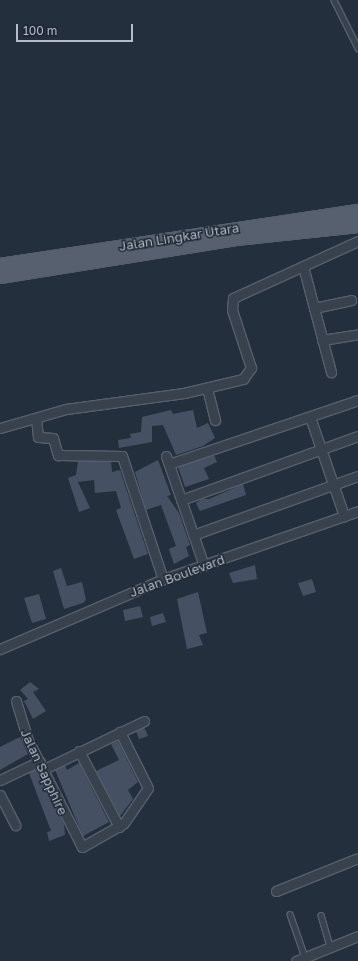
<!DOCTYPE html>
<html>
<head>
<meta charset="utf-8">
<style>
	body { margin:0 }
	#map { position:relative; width:358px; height:961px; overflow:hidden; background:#242f3e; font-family:"Golos Text",sans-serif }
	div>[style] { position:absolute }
	.building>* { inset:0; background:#455162 }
	.roads { filter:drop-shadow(1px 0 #565f6c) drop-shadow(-1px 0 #565f6c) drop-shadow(0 1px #565f6c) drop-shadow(0 -1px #565f6c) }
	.lane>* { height:4.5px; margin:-2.25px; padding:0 2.25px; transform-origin:2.25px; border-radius:2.25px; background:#38414e }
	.street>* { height:9px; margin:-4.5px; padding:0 4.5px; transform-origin:4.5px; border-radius:4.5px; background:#38414e }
	.primary>* { height:14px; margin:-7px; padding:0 7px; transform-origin:7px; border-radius:7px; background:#56606e }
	span { translate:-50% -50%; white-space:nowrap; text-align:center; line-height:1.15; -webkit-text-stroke:3px #1d2633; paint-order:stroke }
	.street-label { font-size:13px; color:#b4bcc9 }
	.scale { position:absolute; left:16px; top:24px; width:117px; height:18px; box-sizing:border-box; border:2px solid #b4bcc9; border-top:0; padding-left:5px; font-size:12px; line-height:14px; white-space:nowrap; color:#b4bcc9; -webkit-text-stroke:3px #1d2633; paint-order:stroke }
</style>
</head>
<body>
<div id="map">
	<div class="building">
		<div style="clip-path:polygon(171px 410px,173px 414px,193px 410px,197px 428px,208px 423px,215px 438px,203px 446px,176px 455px,163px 425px,152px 426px,152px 442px,119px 448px,118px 440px,131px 438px,130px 434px,141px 432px,142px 417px)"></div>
		<div style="clip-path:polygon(214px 455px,217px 462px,204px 468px,209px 479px,185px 487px,178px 467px)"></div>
		<div style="clip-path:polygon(158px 460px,171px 495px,167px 496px,179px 513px,190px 545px,186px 547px,189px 556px,174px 564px,169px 549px,176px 546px,161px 505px,146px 510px,135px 472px)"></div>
		<div style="clip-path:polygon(78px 461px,111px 462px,112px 472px,120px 470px,148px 554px,134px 559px,116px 510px,121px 508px,116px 491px,95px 493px,94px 480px,78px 482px,90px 508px,79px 512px,68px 478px,76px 475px)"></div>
		<div style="clip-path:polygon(243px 484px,246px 495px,200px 511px,196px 503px,202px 499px,209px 499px)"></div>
		<div style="clip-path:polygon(255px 565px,257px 579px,233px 583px,229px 573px)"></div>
		<div style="clip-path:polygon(61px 568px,67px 586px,82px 582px,86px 600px,83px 603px,64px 609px,53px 571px)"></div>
		<div style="clip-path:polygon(312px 579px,316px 592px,303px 596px,298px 583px)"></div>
		<div style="clip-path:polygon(198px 592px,207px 633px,199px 635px,203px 645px,187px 649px,177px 599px)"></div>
		<div style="clip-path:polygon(39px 594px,46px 619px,32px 623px,24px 598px)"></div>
		<div style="clip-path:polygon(140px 606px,143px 617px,125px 621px,123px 610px)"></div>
		<div style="clip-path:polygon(163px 613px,166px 622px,152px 626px,150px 617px)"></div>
		<div style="clip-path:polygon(30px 682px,39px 689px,33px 692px,46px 711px,33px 719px,24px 701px,28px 699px,20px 690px)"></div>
		<div style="clip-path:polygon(144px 727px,148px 736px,139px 739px,136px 731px)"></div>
		<div style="clip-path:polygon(20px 737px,28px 754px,0 770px,0 747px)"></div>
		<div style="clip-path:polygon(118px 741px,138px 782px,128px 790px,133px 799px,120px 816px,96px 771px,119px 760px,111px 744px)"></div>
		<div style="clip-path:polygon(79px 763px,109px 822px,83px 836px,55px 770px,65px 765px,67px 770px)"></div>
		<div style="clip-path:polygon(36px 769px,64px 824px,65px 835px,49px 841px,47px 832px,51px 831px,29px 773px)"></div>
	</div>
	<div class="roads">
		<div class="lane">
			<div style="left:334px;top:0;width:54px;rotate:63.4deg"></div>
			<div style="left:290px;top:914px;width:46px;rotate:70.8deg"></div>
			<div style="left:321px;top:915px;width:32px;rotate:74deg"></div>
		</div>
		<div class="street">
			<div style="left:303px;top:266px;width:110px;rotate:75.2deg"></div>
			<div style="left:314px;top:308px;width:38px;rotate:-12deg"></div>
			<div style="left:322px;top:340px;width:36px;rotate:-9deg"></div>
			<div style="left:207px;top:388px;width:33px;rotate:76deg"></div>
			<div style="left:310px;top:417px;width:105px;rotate:71deg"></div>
			<div style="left:36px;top:418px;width:19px;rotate:84deg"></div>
			<div style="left:38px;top:437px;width:15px;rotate:4deg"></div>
			<div style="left:53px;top:438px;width:18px;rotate:74deg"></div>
			<div style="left:58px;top:455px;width:64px;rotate:0.9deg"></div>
			<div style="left:122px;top:456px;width:130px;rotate:71.6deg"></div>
			<div style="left:0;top:428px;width:69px;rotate:-16.1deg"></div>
			<div style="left:66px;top:409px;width:119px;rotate:-7.7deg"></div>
			<div style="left:184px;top:393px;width:61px;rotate:-13.3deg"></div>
			<div style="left:243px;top:379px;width:14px;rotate:-54deg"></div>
			<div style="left:251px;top:368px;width:61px;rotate:-108.1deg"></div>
			<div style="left:232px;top:310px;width:12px;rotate:-85deg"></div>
			<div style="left:233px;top:298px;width:137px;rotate:-24.5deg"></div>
			<div style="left:166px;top:456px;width:116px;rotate:70.9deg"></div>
			<div style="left:169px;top:464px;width:200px;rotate:-18.7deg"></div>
			<div style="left:181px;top:500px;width:188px;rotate:-19.9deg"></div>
			<div style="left:193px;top:535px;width:175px;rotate:-19.7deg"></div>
			<div style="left:0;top:649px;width:177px;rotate:-23.2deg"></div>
			<div style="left:163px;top:579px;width:207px;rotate:-19.2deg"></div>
			<div style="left:16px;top:701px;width:39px;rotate:73deg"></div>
			<div style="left:27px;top:738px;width:122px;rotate:63.2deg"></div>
			<div style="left:82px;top:847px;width:48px;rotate:-29.7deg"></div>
			<div style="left:124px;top:823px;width:42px;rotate:-55.6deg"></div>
			<div style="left:148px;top:788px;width:63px;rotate:-116.6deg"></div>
			<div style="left:79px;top:751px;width:86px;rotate:62.2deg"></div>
			<div style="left:44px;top:769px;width:111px;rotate:-25.6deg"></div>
			<div style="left:0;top:780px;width:44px;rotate:-25.4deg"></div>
			<div style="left:0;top:795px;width:34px;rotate:63deg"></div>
			<div style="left:276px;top:891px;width:88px;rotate:-21.9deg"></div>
			<div style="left:296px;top:961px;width:67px;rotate:-22deg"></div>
		</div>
		<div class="primary">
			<div style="left:0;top:266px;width:362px;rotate:-8.6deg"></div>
			<div style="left:0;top:276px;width:239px;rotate:-9.1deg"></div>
			<div style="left:236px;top:238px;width:123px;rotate:-6.1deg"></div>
		</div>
	</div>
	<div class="street-label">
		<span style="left:179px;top:237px;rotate:-9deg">Jalan Lingkar Utara</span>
		<span style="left:177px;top:576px;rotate:-20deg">Jalan Boulevard</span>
		<span style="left:44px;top:772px;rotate:65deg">Jalan Sapphire</span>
	</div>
	<div class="scale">100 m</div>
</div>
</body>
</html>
